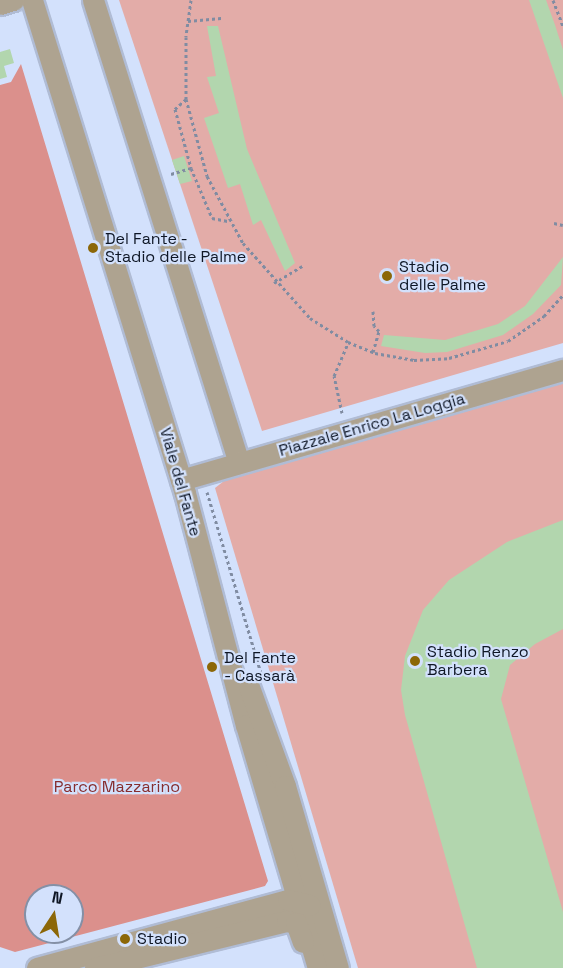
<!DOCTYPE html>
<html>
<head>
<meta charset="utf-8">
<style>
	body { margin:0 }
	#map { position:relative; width:563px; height:968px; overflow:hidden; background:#d3e1fc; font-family:"Space Grotesk",sans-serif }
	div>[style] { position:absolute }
	.green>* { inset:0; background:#e3aca8 }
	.forest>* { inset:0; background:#db908c }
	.building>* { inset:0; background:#b2d6ae }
	.path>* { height:3px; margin-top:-1.5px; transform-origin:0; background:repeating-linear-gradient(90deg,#808ca2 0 3px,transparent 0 6px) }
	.roads { filter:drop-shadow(2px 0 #b0bcd5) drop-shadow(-2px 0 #b0bcd5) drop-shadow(0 2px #b0bcd5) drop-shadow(0 -2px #b0bcd5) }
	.minor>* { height:21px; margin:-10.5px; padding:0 10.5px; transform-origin:10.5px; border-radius:10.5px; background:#aea390 }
	.dots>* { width:16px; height:16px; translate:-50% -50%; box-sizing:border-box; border:3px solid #d3e1fc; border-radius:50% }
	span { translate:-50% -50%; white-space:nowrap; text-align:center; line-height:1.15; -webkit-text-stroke:4.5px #d3e1fc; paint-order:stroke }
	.poi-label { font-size:16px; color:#0e1625 }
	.left { translate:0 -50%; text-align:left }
	.street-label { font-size:16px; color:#0e1625 }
	.park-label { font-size:16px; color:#862d2f }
	.north { position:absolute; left:24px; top:884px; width:60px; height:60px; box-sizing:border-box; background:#d3e1fc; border:2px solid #8490a6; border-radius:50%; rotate:12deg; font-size:16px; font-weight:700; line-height:24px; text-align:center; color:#0e1625 }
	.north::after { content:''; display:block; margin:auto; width:21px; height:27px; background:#8c6708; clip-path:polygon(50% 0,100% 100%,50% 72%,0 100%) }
</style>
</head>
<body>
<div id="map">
	<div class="green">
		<div style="clip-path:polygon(119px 0,563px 0,563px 343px,262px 431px)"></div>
		<div style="clip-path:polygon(563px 383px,563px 968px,358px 968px,215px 488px,224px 481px)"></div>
	</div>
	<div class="forest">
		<div style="clip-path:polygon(evenodd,21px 64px,268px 881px,265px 886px,15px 952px,0 947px,0 85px,11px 82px,21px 64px,36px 896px,72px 896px,72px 932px,36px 932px,36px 896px)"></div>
	</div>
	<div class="building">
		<div style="clip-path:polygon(529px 0,546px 0,555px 25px,563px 50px,563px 98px)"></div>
		<div style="clip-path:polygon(207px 26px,218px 26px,247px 149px,295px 263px,285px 271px,261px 220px,253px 225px,240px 184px,228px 188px,204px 118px,219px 113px,207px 77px,216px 76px)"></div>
		<div style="clip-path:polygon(10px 49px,14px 63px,4px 66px,7px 77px,0 79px,0 52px)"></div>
		<div style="clip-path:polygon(184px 156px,192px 181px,180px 184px,172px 160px)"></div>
		<div style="clip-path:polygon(563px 257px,561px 285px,533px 314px,503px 335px,447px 352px,425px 353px,381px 346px,384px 335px,445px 340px,498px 324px,525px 306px)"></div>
		<div style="clip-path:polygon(563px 520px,563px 629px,535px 644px,510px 665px,501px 699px,563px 912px,563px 968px,477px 968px,405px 715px,401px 690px,405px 656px,423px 610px,449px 580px,507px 542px)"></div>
	</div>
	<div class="path">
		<div style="left:191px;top:0;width:37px;rotate:98deg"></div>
		<div style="left:186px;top:37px;width:62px;rotate:90deg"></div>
		<div style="left:186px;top:99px;width:80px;rotate:74.7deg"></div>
		<div style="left:207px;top:176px;width:76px;rotate:61.8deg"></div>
		<div style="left:243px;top:243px;width:101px;rotate:48.2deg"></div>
		<div style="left:310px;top:318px;width:45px;rotate:32.3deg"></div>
		<div style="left:348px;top:342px;width:29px;rotate:22deg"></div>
		<div style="left:375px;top:353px;width:40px;rotate:10deg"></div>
		<div style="left:414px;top:360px;width:35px;rotate:-3deg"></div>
		<div style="left:449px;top:358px;width:61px;rotate:-16.1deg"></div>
		<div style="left:508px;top:341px;width:44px;rotate:-34.8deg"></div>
		<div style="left:544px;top:316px;width:28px;rotate:-48deg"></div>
		<div style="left:553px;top:0;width:28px;rotate:69deg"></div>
		<div style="left:188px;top:21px;width:36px;rotate:-5deg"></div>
		<div style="left:186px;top:99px;width:15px;rotate:138deg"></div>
		<div style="left:175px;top:109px;width:61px;rotate:74.8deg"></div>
		<div style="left:191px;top:168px;width:54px;rotate:67.2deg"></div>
		<div style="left:212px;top:218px;width:16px;rotate:11deg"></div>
		<div style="left:171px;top:174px;width:21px;rotate:-17deg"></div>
		<div style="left:554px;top:223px;width:9px;rotate:13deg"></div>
		<div style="left:274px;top:283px;width:33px;rotate:-31deg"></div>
		<div style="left:373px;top:352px;width:22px;rotate:-74deg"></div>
		<div style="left:379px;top:331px;width:7px;rotate:-135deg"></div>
		<div style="left:374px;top:326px;width:15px;rotate:-94deg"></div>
		<div style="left:342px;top:413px;width:38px;rotate:-102deg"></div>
		<div style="left:334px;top:376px;width:36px;rotate:-67deg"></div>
		<div style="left:207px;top:492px;width:189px;rotate:73.4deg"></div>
	</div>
	<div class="roads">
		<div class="minor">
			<div style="left:32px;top:0;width:516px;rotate:72.76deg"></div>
			<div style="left:185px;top:493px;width:240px;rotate:75.3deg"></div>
			<div style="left:246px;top:725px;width:253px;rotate:73.5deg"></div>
			<div style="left:93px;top:0;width:485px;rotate:72.5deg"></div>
			<div style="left:0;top:4px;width:14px;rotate:-17deg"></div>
			<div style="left:181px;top:480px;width:398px;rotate:-16.1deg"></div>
			<div style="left:249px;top:687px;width:105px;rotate:70deg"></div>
			<div style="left:285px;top:786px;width:190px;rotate:73.8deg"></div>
			<div style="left:37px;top:968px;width:260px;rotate:-15.2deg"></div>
			<div style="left:288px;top:900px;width:22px;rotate:13deg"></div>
			<div style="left:95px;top:968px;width:198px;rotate:-13.8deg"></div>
			<div style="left:287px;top:921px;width:9px;rotate:13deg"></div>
			<div style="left:296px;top:923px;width:20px;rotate:70deg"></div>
		</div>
	</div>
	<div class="dots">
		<div style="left:93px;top:248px;background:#8c6708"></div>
		<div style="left:387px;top:276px;background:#8c6708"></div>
		<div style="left:415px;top:661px;background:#8c6708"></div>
		<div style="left:212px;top:667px;background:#8c6708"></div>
		<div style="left:125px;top:939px;background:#8c6708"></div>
	</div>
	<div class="poi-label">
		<span class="left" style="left:105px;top:248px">Del Fante -<br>Stadio delle Palme</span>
		<span class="left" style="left:399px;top:276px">Stadio<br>delle Palme</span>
		<span class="left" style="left:427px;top:661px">Stadio Renzo<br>Barbera</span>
		<span class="left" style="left:224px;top:667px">Del Fante<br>- Cassarà</span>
		<span class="left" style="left:137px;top:939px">Stadio</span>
	</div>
	<div class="street-label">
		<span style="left:372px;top:425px;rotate:-16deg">Piazzale Enrico La Loggia</span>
		<span style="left:180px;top:482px;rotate:74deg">Viale del Fante</span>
	</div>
	<div class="park-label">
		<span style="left:117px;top:787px">Parco Mazzarino</span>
	</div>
	<div class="north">N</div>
</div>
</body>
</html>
